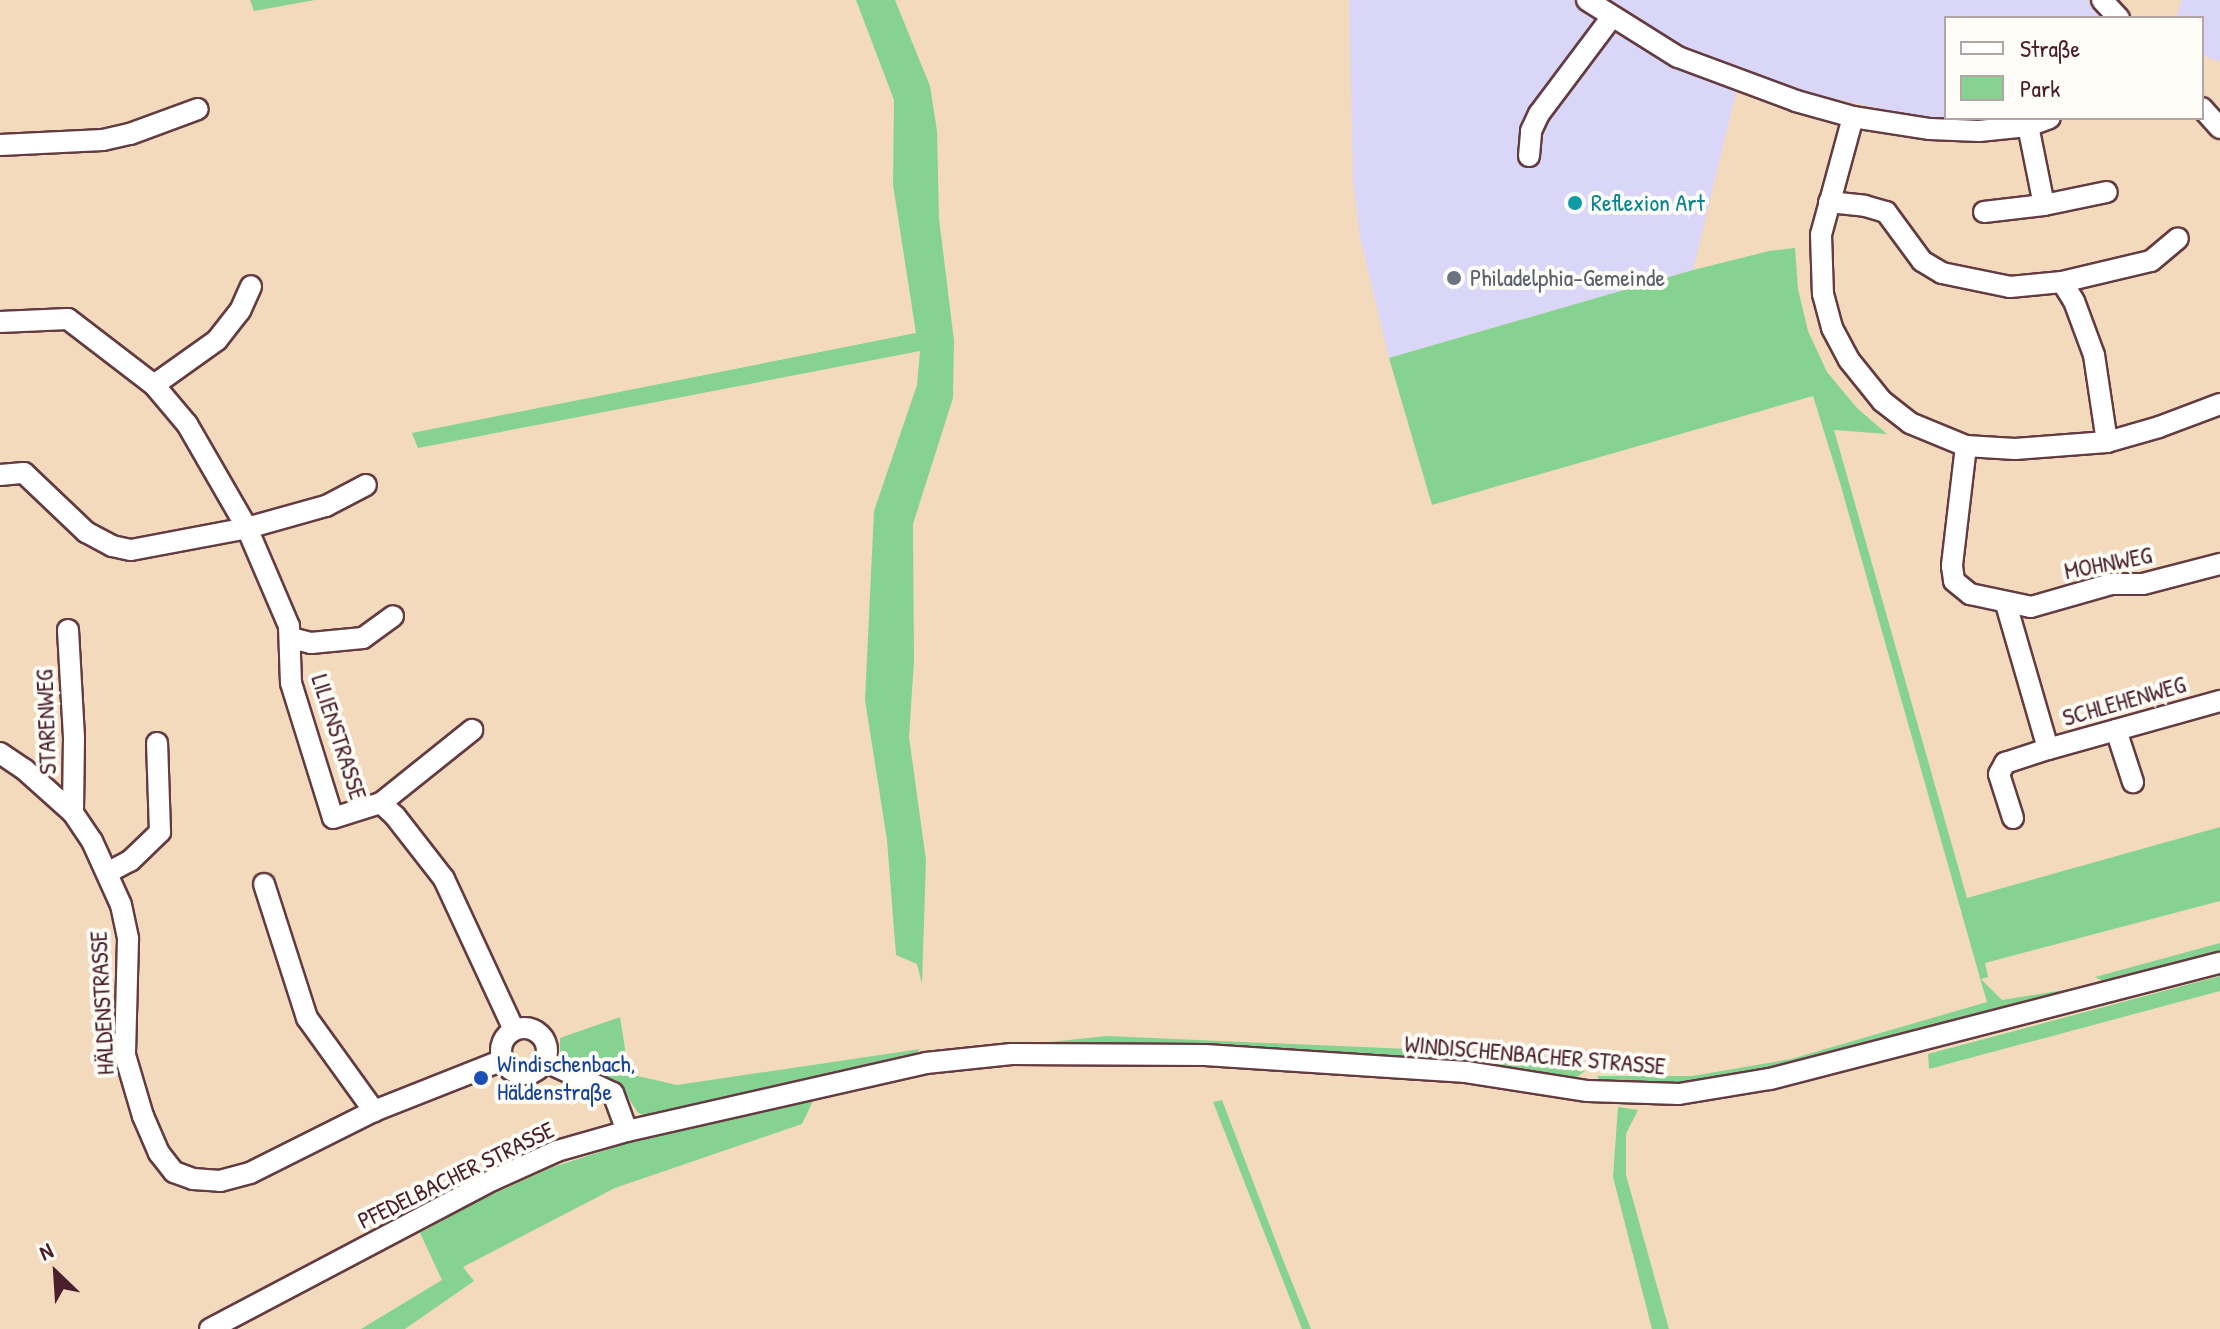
<!DOCTYPE html>
<html>
<head>
<meta charset="utf-8">
<style>
	body { margin:0 }
	#map { position:relative; width:2220px; height:1329px; overflow:hidden; background:#f3dabd; font-family:"Patrick Hand",sans-serif }
	div>[style] { position:absolute }
	.built>* { inset:0; background:#dad6f7 }
	.green>* { inset:0; background:#86d391 }
	.roads { filter:drop-shadow(2px 0 #633b41) drop-shadow(-2px 0 #633b41) drop-shadow(0 2px #633b41) drop-shadow(0 -2px #633b41) }
	.minor>* { height:20px; margin:-10px; padding:0 10px; transform-origin:10px; border-radius:10px; background:#fff }
	.minor>.ring { margin:-10px; padding:0; box-sizing:content-box; background:none; border:20px solid #fff; border-radius:50% }
	.dots>* { width:22px; height:22px; translate:-50% -50%; box-sizing:border-box; border:4px solid #fdfcf7; border-radius:50% }
	span { translate:-50% -50%; white-space:nowrap; text-align:center; line-height:1.15; -webkit-text-stroke:8px #fdfcf7; paint-order:stroke }
	.culture-label { font-size:24px; color:#0d838f }
	.left { translate:0 -50%; text-align:left }
	.worship-label { font-size:24px; color:#5b616d }
	.street-label { font-size:24px; color:#4a1f2b }
	.transit-label { font-size:24px; color:#164399 }
	.legend { position:absolute; left:1944px; top:16px; width:260px; height:104px; box-sizing:border-box; background:#fdfcf7; border:2px solid #b5a4a5; margin:0; padding:10px 14px; list-style:none; font-size:24px; color:#4a1f2b }
	.legend li { display:flex; align-items:center; gap:16px; height:40px }
	.legend b { width:40px; border:2px solid #b5a4a5 }
	.north { position:absolute; left:16px; top:1233px; width:80px; height:80px; -webkit-text-stroke:6px #fdfcf7; paint-order:stroke; rotate:335deg; font-size:22px; font-weight:700; line-height:32px; text-align:center; color:#4a1f2b }
	.north::after { content:''; display:block; margin:auto; width:28px; height:36px; background:#4a1f2b; clip-path:polygon(50% 0,100% 100%,50% 72%,0 100%) }
</style>
</head>
<body>
<div id="map">
	<div class="built">
		<div style="clip-path:polygon(1349px 0,2087px 0,2103px 18px,1946px 18px,1946px 118px,1984px 118px,1924px 118px,1808px 93px,1741px 72px,1693px 270px,1389px 358px,1360px 237px,1353px 181px)"></div>
		<div style="clip-path:polygon(2182px 0,2220px 0,2220px 62px,2202px 55px,2202px 18px,2176px 18px)"></div>
	</div>
	<div class="green">
		<div style="clip-path:polygon(250px 0,315px 0,254px 11px)"></div>
		<div style="clip-path:polygon(856px 0,895px 0,930px 86px,937px 131px,939px 218px,954px 341px,953px 398px,913px 524px,914px 661px,909px 737px,926px 860px,922px 984px,917px 964px,896px 955px,887px 840px,865px 700px,874px 511px,917px 385px,920px 351px,418px 448px,412px 433px,916px 333px,893px 185px,894px 100px)"></div>
		<div style="clip-path:polygon(1795px 248px,1798px 289px,1808px 331px,1827px 372px,1857px 408px,1887px 434px,1834px 430px,1967px 898px,2220px 827px,2220px 901px,1985px 963px,1988px 977px,1981px 979px,2002px 1000px,2082px 987px,2085px 993px,1732px 1081px,1675px 1086px,1601px 1083px,1597px 1076px,1692px 1076px,1791px 1059px,1987px 1002px,1980px 978px,1840px 483px,1813px 396px,1432px 505px,1389px 358px,1693px 270px,1769px 251px)"></div>
		<div style="clip-path:polygon(2220px 943px,2220px 955px,2111px 985px,2095px 977px)"></div>
		<div style="clip-path:polygon(2220px 976px,2220px 991px,1929px 1069px,1928px 1054px)"></div>
		<div style="clip-path:polygon(620px 1017px,629px 1074px,677px 1085px,920px 1049px,910px 1060px,651px 1117px,638px 1113px,622px 1088px,560px 1059px,560px 1038px)"></div>
		<div style="clip-path:polygon(1107px 1036px,1454px 1051px,1585px 1071px,1573px 1080px,1462px 1061px,1099px 1043px,1012px 1046px)"></div>
		<div style="clip-path:polygon(815px 1097px,802px 1124px,615px 1188px,463px 1267px,474px 1281px,405px 1329px,361px 1329px,442px 1280px,420px 1233px,482px 1199px,553px 1167px,628px 1143px)"></div>
		<div style="clip-path:polygon(1222px 1100px,1283px 1260px,1311px 1329px,1302px 1329px,1213px 1102px)"></div>
		<div style="clip-path:polygon(1618px 1107px,1638px 1110px,1626px 1134px,1626px 1175px,1669px 1329px,1652px 1329px,1613px 1177px)"></div>
	</div>
	<div class="roads">
		<div class="minor">
			<div style="left:1587px;top:0;width:107px;rotate:32.1deg"></div>
			<div style="left:1678px;top:57px;width:126px;rotate:20.4deg"></div>
			<div style="left:1796px;top:101px;width:59px;rotate:15.7deg"></div>
			<div style="left:1853px;top:117px;width:78px;rotate:8.9deg"></div>
			<div style="left:1930px;top:129px;width:49px;rotate:2.3deg"></div>
			<div style="left:1979px;top:131px;width:49px;rotate:-5.8deg"></div>
			<div style="left:2028px;top:126px;width:23px;rotate:-20deg"></div>
			<div style="left:2102px;top:0;width:25px;rotate:47deg"></div>
			<div style="left:2202px;top:108px;width:27px;rotate:48deg"></div>
			<div style="left:1853px;top:117px;width:122px;rotate:105.2deg"></div>
			<div style="left:1821px;top:235px;width:59px;rotate:88.1deg"></div>
			<div style="left:1823px;top:294px;width:35px;rotate:75deg"></div>
			<div style="left:1832px;top:328px;width:36px;rotate:62deg"></div>
			<div style="left:1849px;top:360px;width:53px;rotate:51.2deg"></div>
			<div style="left:1882px;top:401px;width:36px;rotate:38deg"></div>
			<div style="left:1910px;top:423px;width:61px;rotate:22.3deg"></div>
			<div style="left:1966px;top:446px;width:49px;rotate:3.5deg"></div>
			<div style="left:2015px;top:449px;width:92px;rotate:-4.4deg"></div>
			<div style="left:2107px;top:442px;width:54px;rotate:-16.1deg"></div>
			<div style="left:2159px;top:427px;width:65px;rotate:-20.7deg"></div>
			<div style="left:0;top:145px;width:103px;rotate:-2.8deg"></div>
			<div style="left:103px;top:140px;width:28px;rotate:-13deg"></div>
			<div style="left:130px;top:134px;width:72px;rotate:-20.2deg"></div>
			<div style="left:1529px;top:156px;width:25px;rotate:-85deg"></div>
			<div style="left:1531px;top:131px;width:19px;rotate:-65deg"></div>
			<div style="left:1539px;top:114px;width:120px;rotate:-53.1deg"></div>
			<div style="left:1829px;top:202px;width:36px;rotate:6deg"></div>
			<div style="left:1865px;top:206px;width:22px;rotate:16deg"></div>
			<div style="left:1886px;top:212px;width:61px;rotate:53.7deg"></div>
			<div style="left:1922px;top:261px;width:23px;rotate:31deg"></div>
			<div style="left:1942px;top:273px;width:69px;rotate:11.6deg"></div>
			<div style="left:2010px;top:287px;width:52px;rotate:-5.5deg"></div>
			<div style="left:2062px;top:282px;width:91px;rotate:-13.3deg"></div>
			<div style="left:2151px;top:261px;width:35px;rotate:-40deg"></div>
			<div style="left:2044px;top:205px;width:64px;rotate:-11.7deg"></div>
			<div style="left:1984px;top:212px;width:60px;rotate:-6.7deg"></div>
			<div style="left:2044px;top:205px;width:81px;rotate:-101.4deg"></div>
			<div style="left:2062px;top:282px;width:22px;rotate:58deg"></div>
			<div style="left:2074px;top:301px;width:58px;rotate:69.7deg"></div>
			<div style="left:2094px;top:355px;width:88px;rotate:81.5deg"></div>
			<div style="left:0;top:322px;width:68px;rotate:-2.5deg"></div>
			<div style="left:68px;top:319px;width:108px;rotate:37.5deg"></div>
			<div style="left:154px;top:385px;width:51px;rotate:49.8deg"></div>
			<div style="left:187px;top:424px;width:120px;rotate:60deg"></div>
			<div style="left:247px;top:528px;width:107px;rotate:66.8deg"></div>
			<div style="left:289px;top:626px;width:57px;rotate:88deg"></div>
			<div style="left:291px;top:683px;width:141px;rotate:72.7deg"></div>
			<div style="left:333px;top:818px;width:50px;rotate:-17.4deg"></div>
			<div style="left:381px;top:803px;width:19px;rotate:43deg"></div>
			<div style="left:395px;top:816px;width:80px;rotate:52.1deg"></div>
			<div style="left:444px;top:879px;width:166px;rotate:65.1deg"></div>
			<div style="left:154px;top:385px;width:77px;rotate:-35.5deg"></div>
			<div style="left:217px;top:340px;width:37px;rotate:-52deg"></div>
			<div style="left:240px;top:311px;width:27px;rotate:-66deg"></div>
			<div style="left:1966px;top:446px;width:121px;rotate:96.7deg"></div>
			<div style="left:1952px;top:566px;width:15px;rotate:82deg"></div>
			<div style="left:1954px;top:581px;width:21px;rotate:39deg"></div>
			<div style="left:1970px;top:594px;width:62px;rotate:12deg"></div>
			<div style="left:2031px;top:607px;width:84px;rotate:-15.9deg"></div>
			<div style="left:2112px;top:584px;width:31px"></div>
			<div style="left:2143px;top:584px;width:80px;rotate:-14.6deg"></div>
			<div style="left:0;top:475px;width:24px;rotate:-5deg"></div>
			<div style="left:24px;top:473px;width:86px;rotate:43.6deg"></div>
			<div style="left:86px;top:532px;width:30px;rotate:28deg"></div>
			<div style="left:112px;top:546px;width:19px;rotate:12deg"></div>
			<div style="left:131px;top:550px;width:118px;rotate:-10.7deg"></div>
			<div style="left:247px;top:528px;width:82px;rotate:-15.6deg"></div>
			<div style="left:326px;top:506px;width:45px;rotate:-27.7deg"></div>
			<div style="left:2006px;top:604px;width:151px;rotate:73.8deg"></div>
			<div style="left:2048px;top:749px;width:179px;rotate:-15.6deg"></div>
			<div style="left:68px;top:630px;width:108px;rotate:86.8deg"></div>
			<div style="left:74px;top:738px;width:75px;rotate:90.8deg"></div>
			<div style="left:291px;top:638px;width:21px;rotate:14deg"></div>
			<div style="left:311px;top:643px;width:52px;rotate:-5.5deg"></div>
			<div style="left:363px;top:638px;width:37px;rotate:-36deg"></div>
			<div style="left:2116px;top:730px;width:55px;rotate:71.9deg"></div>
			<div style="left:0;top:753px;width:29px;rotate:34deg"></div>
			<div style="left:24px;top:769px;width:66px;rotate:41.9deg"></div>
			<div style="left:73px;top:813px;width:34px;rotate:56deg"></div>
			<div style="left:92px;top:841px;width:70px;rotate:65.6deg"></div>
			<div style="left:121px;top:905px;width:35px;rotate:78deg"></div>
			<div style="left:128px;top:939px;width:116px;rotate:91.5deg"></div>
			<div style="left:125px;top:1055px;width:64px;rotate:73.6deg"></div>
			<div style="left:143px;top:1116px;width:40px;rotate:66.6deg"></div>
			<div style="left:159px;top:1153px;width:24px;rotate:52deg"></div>
			<div style="left:174px;top:1172px;width:20px;rotate:20deg"></div>
			<div style="left:193px;top:1179px;width:27px;rotate:4deg"></div>
			<div style="left:220px;top:1181px;width:31px;rotate:-15deg"></div>
			<div style="left:250px;top:1173px;width:139px;rotate:-26.6deg"></div>
			<div style="left:374px;top:1111px;width:139px;rotate:-21.6deg"></div>
			<div style="left:381px;top:803px;width:117px;rotate:-38.7deg"></div>
			<div style="left:2013px;top:818px;width:46px;rotate:-107.7deg"></div>
			<div style="left:1999px;top:774px;width:13px;rotate:-61deg"></div>
			<div style="left:2005px;top:763px;width:45px;rotate:-18deg"></div>
			<div style="left:107px;top:873px;width:26px;rotate:-28deg"></div>
			<div style="left:130px;top:861px;width:42px;rotate:-44deg"></div>
			<div style="left:160px;top:832px;width:89px;rotate:-91.9deg"></div>
			<div style="left:264px;top:884px;width:141px;rotate:72.2deg"></div>
			<div style="left:307px;top:1018px;width:115px;rotate:54.2deg"></div>
			<div class="ring" style="left:501px;top:1028px;width:26px;height:26px"></div>
			<div style="left:544px;top:1061px;width:76px;rotate:24.9deg"></div>
			<div style="left:613px;top:1093px;width:40px;rotate:69.8deg"></div>
			<div style="left:210px;top:1329px;width:320px;rotate:-27.8deg"></div>
			<div style="left:493px;top:1180px;width:70px;rotate:-24.4deg"></div>
			<div style="left:557px;top:1151px;width:73px;rotate:-15.9deg"></div>
			<div style="left:627px;top:1131px;width:307px;rotate:-12.8deg"></div>
			<div style="left:926px;top:1063px;width:86px;rotate:-6deg"></div>
			<div style="left:1012px;top:1054px;width:193px;rotate:0.3deg"></div>
			<div style="left:1205px;top:1055px;width:262px;rotate:3.7deg"></div>
			<div style="left:1466px;top:1072px;width:123px;rotate:8.9deg"></div>
			<div style="left:1588px;top:1091px;width:91px;rotate:1.9deg"></div>
			<div style="left:1679px;top:1094px;width:92px;rotate:-9.4deg"></div>
			<div style="left:1770px;top:1079px;width:465px;rotate:-14.5deg"></div>
		</div>
	</div>
	<div class="dots">
		<div style="left:1575px;top:203px;background:#0f9aa8"></div>
		<div style="left:1454px;top:278px;background:#6b7280"></div>
		<div style="left:481px;top:1078px;background:#1a4fb4"></div>
	</div>
	<div class="culture-label">
		<span class="left" style="left:1591px;top:203px">Reflexion Art</span>
	</div>
	<div class="worship-label">
		<span class="left" style="left:1470px;top:278px">Philadelphia-Gemeinde</span>
	</div>
	<div class="street-label">
		<span style="left:2108px;top:563px;rotate:-11deg">MOHNWEG</span>
		<span style="left:2124px;top:701px;rotate:-16deg">SCHLEHENWEG</span>
		<span style="left:46px;top:722px;rotate:-92deg">STARENWEG</span>
		<span style="left:339px;top:737px;rotate:72deg">LILIENSTRASSE</span>
		<span style="left:102px;top:1003px;rotate:-93deg">HÄLDENSTRASSE</span>
		<span style="left:1535px;top:1055px;rotate:5deg">WINDISCHENBACHER STRASSE</span>
		<span style="left:456px;top:1175px;rotate:-26deg">PFEDELBACHER STRASSE</span>
	</div>
	<div class="transit-label">
		<span class="left" style="left:497px;top:1078px">Windischenbach,<br>Häldenstraße</span>
	</div>
	<ul class="legend">
	<li><b style="height:10px;background:#fff"></b>Straße</li>
	<li><b style="height:22px;background:#86d391"></b>Park</li>
	</ul>
	<div class="north">N</div>
</div>
</body>
</html>
